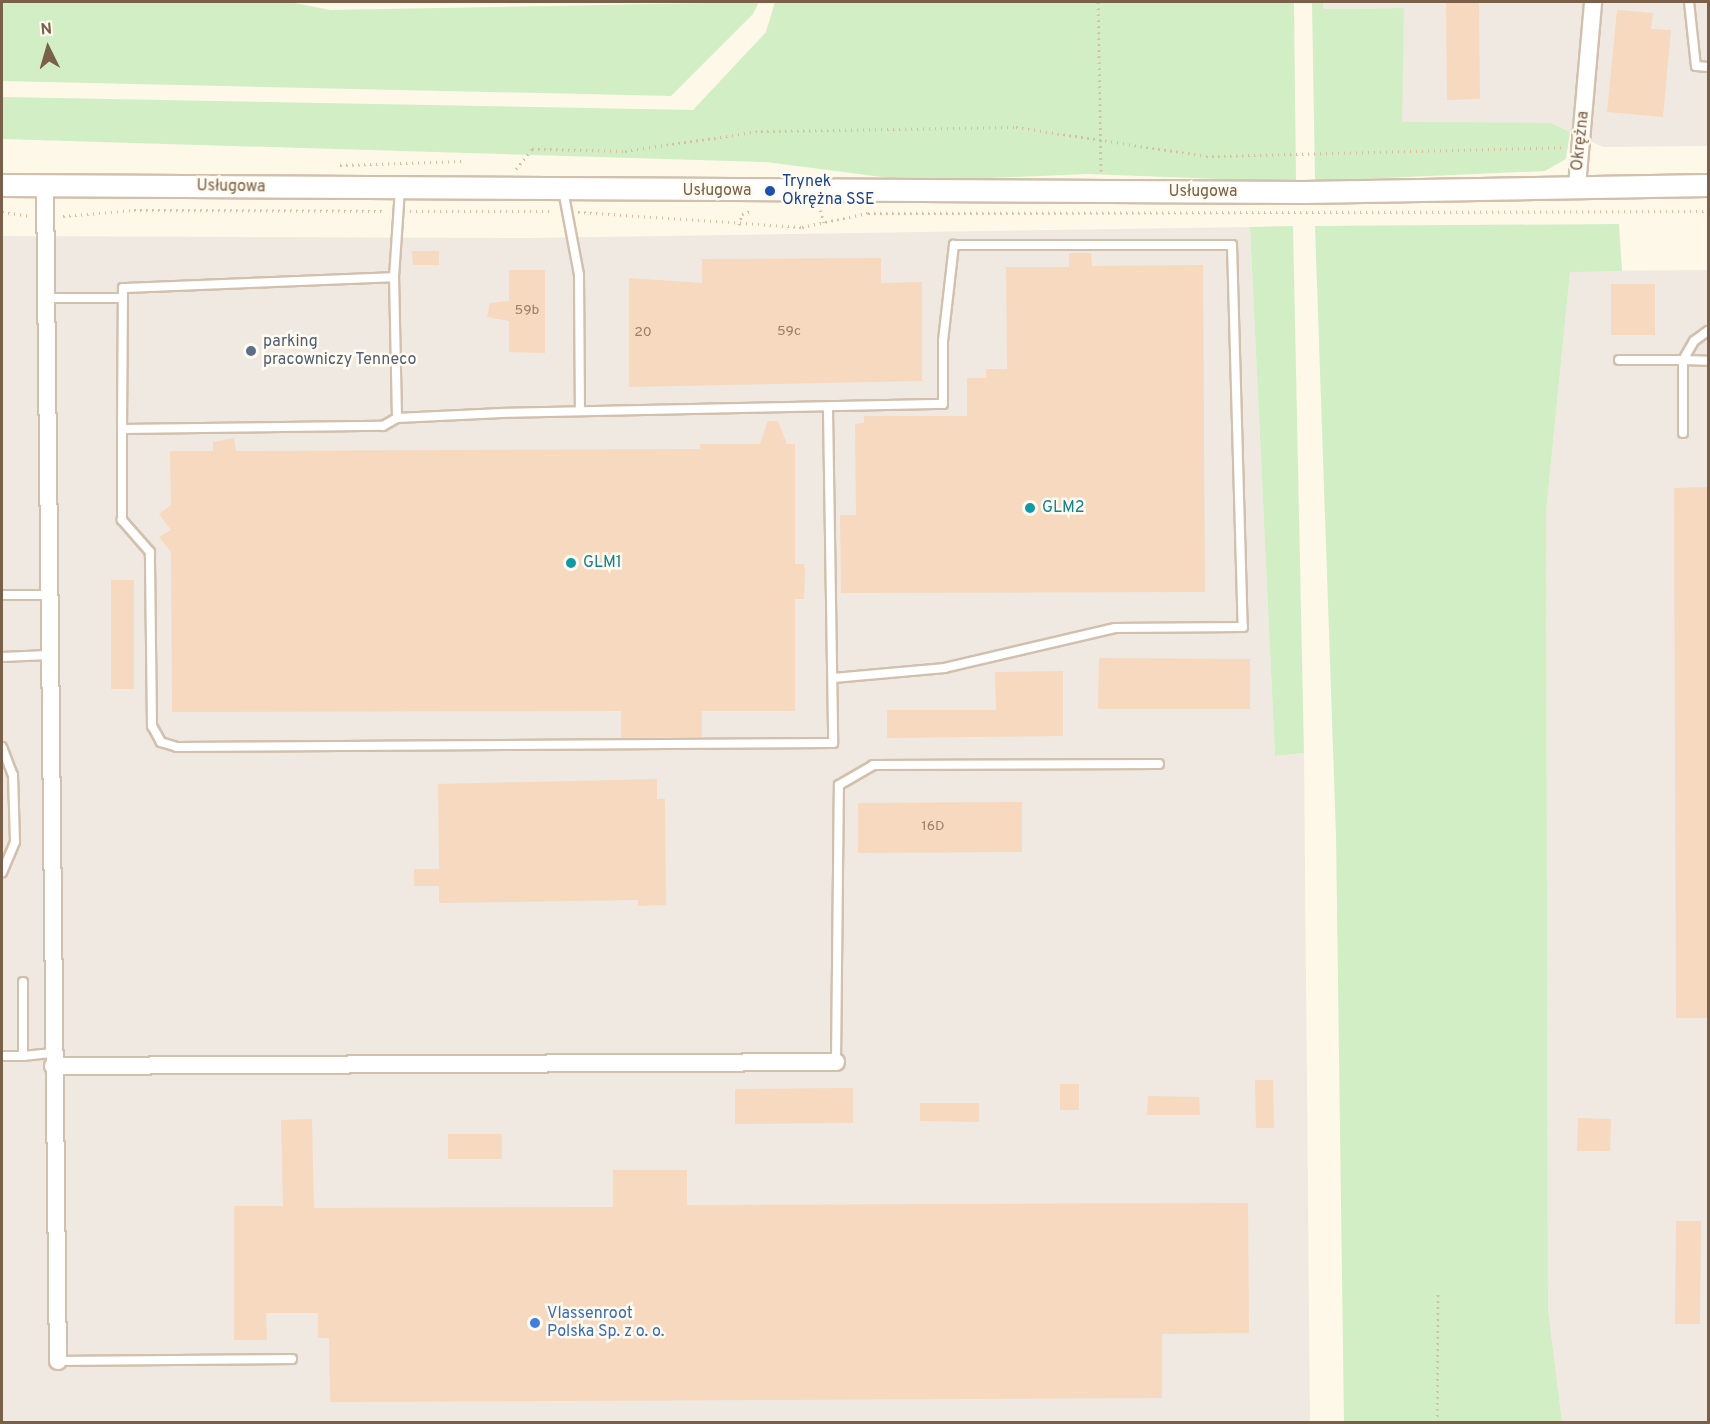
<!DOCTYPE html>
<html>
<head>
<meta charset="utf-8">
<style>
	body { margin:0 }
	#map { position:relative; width:1710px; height:1424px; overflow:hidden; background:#fef8e9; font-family:Overpass,sans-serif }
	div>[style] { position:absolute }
	.industrial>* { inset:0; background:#efe9e2 }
	.green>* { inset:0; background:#d1eec5 }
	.building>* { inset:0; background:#f6d9be }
	.path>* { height:3px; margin-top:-1.5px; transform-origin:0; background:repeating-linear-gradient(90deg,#dcbda0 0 1.5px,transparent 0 6px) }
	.roads { filter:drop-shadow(2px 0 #d2c0ac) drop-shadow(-2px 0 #d2c0ac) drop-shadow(0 2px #d2c0ac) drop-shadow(0 -2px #d2c0ac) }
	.service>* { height:8px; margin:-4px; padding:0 4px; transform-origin:4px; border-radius:4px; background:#fff }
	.minor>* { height:16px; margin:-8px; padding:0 8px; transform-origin:8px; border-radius:8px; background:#fff }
	.tertiary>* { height:21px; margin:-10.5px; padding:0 10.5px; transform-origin:10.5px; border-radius:10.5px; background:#fff }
	.dots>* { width:16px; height:16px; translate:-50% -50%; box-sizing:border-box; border:3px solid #fffbf0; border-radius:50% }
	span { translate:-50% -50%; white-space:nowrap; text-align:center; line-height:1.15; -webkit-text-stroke:5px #fffbf0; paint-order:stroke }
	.number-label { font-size:14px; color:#9a7e66 }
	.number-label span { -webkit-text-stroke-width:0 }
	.street-label { font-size:16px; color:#7b6049 }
	.transit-label { font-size:16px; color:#164399 }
	.left { translate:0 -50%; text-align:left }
	.service-label { font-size:16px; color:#4e5e75 }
	.culture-label { font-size:16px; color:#0d838f }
	.shop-label { font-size:16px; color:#366cbe }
	.frame { position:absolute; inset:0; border:3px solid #7b6049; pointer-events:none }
	.north { position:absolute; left:18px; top:18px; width:60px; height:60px; -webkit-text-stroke:4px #fffbf0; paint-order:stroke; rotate:355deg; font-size:16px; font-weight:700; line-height:24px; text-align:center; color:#7b6049 }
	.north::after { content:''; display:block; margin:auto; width:21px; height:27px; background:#7b6049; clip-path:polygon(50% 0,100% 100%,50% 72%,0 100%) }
</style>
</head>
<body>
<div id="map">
	<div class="industrial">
		<div style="clip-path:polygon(1323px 2px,1708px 2px,1708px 146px,1603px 147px,1551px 123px,1401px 123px,1404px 8px,1323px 9px)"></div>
		<div style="clip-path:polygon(1250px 227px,1275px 756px,1304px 753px,1310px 1422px,2px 1422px,2px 236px,526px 238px)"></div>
		<div style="clip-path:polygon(1708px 270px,1708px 1422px,1562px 1422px,1548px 1309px,1546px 513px,1570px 271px)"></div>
	</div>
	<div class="green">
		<div style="clip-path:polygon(2px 2px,290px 2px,330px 10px,759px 2px,753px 14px,671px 96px,2px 81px)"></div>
		<div style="clip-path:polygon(775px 2px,1294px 2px,1296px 182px,1088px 174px,913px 181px,766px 162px,2px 139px,2px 97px,693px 110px,766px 32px)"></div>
		<div style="clip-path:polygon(1312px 2px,1323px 2px,1323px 9px,1404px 8px,1402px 122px,1551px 123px,1570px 132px,1566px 159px,1545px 171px,1315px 181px)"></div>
		<div style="clip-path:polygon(1619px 224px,1622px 271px,1570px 272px,1546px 513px,1548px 1309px,1562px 1422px,1344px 1422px,1336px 836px,1315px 226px)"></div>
		<div style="clip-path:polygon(1293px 226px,1304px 753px,1275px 756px,1250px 227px)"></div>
	</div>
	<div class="building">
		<div style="clip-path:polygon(1446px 2px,1479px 2px,1480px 99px,1447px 100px)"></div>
		<div style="clip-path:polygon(1617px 10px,1653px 13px,1651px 29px,1671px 30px,1663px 117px,1607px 112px)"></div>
		<div style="clip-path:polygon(412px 251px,439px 251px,439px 265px,413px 265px)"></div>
		<div style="clip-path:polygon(1069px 253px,1091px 253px,1092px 266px,1203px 265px,1205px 592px,841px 593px,840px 515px,856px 515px,855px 424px,864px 423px,864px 416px,967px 416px,967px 378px,986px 378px,986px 369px,1007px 369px,1006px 267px,1069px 267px)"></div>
		<div style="clip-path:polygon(881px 258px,881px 283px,922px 282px,922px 381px,629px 387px,629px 278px,702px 283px,702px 259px)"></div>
		<div style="clip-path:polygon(509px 270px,545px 270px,545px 353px,509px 352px,509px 321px,487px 317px,490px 303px,509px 301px)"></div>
		<div style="clip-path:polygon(1611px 284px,1655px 284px,1655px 335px,1611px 335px)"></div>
		<div style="clip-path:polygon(768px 421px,778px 421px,787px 444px,795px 444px,795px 564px,804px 564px,805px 572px,804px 599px,795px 599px,795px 711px,702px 711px,702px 737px,621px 738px,621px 711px,172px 712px,171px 552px,159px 537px,171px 530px,159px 514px,171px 505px,170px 451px,213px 451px,213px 442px,234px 438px,236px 451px,700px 449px,700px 444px,760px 444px)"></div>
		<div style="clip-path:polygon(1708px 487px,1708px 1018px,1676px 1018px,1674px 488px)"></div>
		<div style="clip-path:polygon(111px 580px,134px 580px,134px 689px,111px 689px)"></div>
		<div style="clip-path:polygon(1099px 658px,1250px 659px,1250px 709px,1098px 709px)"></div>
		<div style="clip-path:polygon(1063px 671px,1063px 736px,887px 738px,887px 710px,996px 710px,995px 672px)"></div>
		<div style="clip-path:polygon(657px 779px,657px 799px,665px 799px,666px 905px,638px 906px,638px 900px,439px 903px,439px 886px,414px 886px,414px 869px,439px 869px,438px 784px)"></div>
		<div style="clip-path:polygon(1022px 802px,1022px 852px,858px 853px,858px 803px)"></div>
		<div style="clip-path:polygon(1255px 1080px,1273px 1080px,1274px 1128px,1256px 1128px)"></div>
		<div style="clip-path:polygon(1060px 1084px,1079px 1084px,1079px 1110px,1060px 1110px)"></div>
		<div style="clip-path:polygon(853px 1088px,853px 1123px,735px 1124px,735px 1089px)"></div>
		<div style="clip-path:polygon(1148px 1096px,1199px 1097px,1200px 1115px,1147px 1115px)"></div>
		<div style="clip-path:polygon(920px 1103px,979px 1103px,979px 1122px,920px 1121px)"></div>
		<div style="clip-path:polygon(1578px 1118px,1611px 1119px,1610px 1151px,1577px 1151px)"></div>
		<div style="clip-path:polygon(312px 1119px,314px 1208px,613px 1207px,613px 1170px,687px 1170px,687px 1205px,1248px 1203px,1249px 1333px,1162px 1334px,1162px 1398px,330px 1402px,329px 1338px,318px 1338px,318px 1313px,266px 1313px,267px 1340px,234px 1340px,234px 1206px,283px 1206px,281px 1120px)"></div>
		<div style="clip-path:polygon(448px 1134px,502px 1134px,502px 1159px,448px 1159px)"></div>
		<div style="clip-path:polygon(1676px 1221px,1701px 1221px,1700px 1324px,1675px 1324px)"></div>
	</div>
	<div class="path">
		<div style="left:1098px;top:2px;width:169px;rotate:89deg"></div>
		<div style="left:340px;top:165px;width:123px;rotate:-1.9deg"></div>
		<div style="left:516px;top:169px;width:26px;rotate:-51deg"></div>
		<div style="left:532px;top:149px;width:93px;rotate:1.2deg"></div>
		<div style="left:625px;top:151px;width:137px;rotate:-8.4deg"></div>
		<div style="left:761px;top:131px;width:255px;rotate:-0.9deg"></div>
		<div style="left:1016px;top:127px;width:192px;rotate:8.7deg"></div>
		<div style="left:1206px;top:156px;width:358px;rotate:-1.4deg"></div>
		<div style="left:820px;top:210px;width:13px;rotate:72deg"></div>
		<div style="left:410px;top:211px;width:144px"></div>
		<div style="left:2px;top:212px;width:27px;rotate:8deg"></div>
		<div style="left:578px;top:212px;width:225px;rotate:3.8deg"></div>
		<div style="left:802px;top:227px;width:67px;rotate:-12deg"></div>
		<div style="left:868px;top:213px;width:840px;rotate:-0.14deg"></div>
		<div style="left:63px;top:216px;width:71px;rotate:-4.8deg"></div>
		<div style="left:134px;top:210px;width:252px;rotate:0.2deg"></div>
		<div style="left:739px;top:225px;width:11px;rotate:-75deg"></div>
		<div style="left:742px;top:214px;width:9px;rotate:-21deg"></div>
		<div style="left:1437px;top:1422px;width:129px;rotate:-89.6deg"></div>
	</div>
	<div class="roads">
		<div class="service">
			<div style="left:1689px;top:2px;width:64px;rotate:83.8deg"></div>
			<div style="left:1696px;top:66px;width:12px;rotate:5deg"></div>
			<div style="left:563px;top:190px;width:86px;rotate:79.3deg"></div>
			<div style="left:579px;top:275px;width:136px;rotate:89.6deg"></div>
			<div style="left:46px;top:298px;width:75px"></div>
			<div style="left:1619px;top:360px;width:64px"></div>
			<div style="left:1683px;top:360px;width:22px;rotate:-60deg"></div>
			<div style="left:1694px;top:341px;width:17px;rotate:-36deg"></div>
			<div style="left:828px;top:410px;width:333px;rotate:89.1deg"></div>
			<div style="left:833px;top:743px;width:656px;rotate:179.65deg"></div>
			<div style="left:177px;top:747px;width:17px;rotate:-163deg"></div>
			<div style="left:161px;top:742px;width:18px;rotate:-119deg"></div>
			<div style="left:152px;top:726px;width:174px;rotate:-90.7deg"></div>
			<div style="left:150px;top:552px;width:43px;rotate:-131.2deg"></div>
			<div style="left:122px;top:520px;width:91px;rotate:-90deg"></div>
			<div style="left:122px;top:429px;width:261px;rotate:-0.7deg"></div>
			<div style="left:383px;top:426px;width:16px;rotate:-30deg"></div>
			<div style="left:397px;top:418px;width:105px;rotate:-2.7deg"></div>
			<div style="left:502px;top:413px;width:441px;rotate:-1.2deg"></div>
			<div style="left:943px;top:404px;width:63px;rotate:-90deg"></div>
			<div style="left:943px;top:341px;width:97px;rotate:-83.5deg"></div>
			<div style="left:954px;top:245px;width:278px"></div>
			<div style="left:1232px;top:245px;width:382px;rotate:88.4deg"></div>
			<div style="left:1243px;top:627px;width:128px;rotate:179.6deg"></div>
			<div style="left:1115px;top:628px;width:175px;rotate:166.8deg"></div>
			<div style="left:945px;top:668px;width:112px;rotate:174.9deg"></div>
			<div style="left:397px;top:418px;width:141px;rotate:-91.2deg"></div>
			<div style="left:394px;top:277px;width:87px;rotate:-86.1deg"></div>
			<div style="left:122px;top:429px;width:141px;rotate:-89.6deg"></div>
			<div style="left:123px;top:288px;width:271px;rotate:-2.3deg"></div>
			<div style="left:1683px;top:433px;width:73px;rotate:-90deg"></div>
			<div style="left:1683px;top:360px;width:25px;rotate:2deg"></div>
			<div style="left:2px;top:595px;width:47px"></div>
			<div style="left:2px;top:657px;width:47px;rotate:-2.4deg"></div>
			<div style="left:2px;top:747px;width:30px;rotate:69deg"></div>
			<div style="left:13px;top:775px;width:67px;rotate:88.3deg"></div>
			<div style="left:15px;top:842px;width:33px;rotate:113deg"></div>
			<div style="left:23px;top:982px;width:74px;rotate:90deg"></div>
			<div style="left:23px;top:1056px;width:30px;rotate:-6deg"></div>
			<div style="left:2px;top:1056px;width:21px"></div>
			<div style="left:836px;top:1062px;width:277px;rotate:-89.4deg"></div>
			<div style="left:839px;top:785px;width:39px;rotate:-30deg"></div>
			<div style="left:873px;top:765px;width:286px;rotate:-0.2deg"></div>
			<div style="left:58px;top:1361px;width:234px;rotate:-0.5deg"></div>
		</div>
		<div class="minor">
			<div style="left:45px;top:185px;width:1176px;rotate:89.37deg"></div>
			<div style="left:1577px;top:186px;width:185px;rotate:-85deg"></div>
			<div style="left:53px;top:1066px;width:783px;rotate:-0.29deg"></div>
		</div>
		<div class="tertiary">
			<div style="left:2px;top:185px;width:1302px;rotate:0.31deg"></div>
			<div style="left:1304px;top:192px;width:404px;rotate:-1deg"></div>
		</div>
	</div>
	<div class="dots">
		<div style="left:770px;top:191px;background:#1a4fb4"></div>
		<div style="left:251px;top:351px;background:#5c6f8a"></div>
		<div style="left:1030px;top:508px;background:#0f9aa8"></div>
		<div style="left:571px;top:563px;background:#0f9aa8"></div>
		<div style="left:535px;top:1323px;background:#3f7fe0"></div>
	</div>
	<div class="number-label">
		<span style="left:527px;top:311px">59b</span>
		<span style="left:789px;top:332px">59c</span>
		<span style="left:643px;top:333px">20</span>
		<span style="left:933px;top:827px">16D</span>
	</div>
	<div class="street-label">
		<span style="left:1581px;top:141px;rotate:-84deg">Okrężna</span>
		<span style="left:231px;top:187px;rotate:1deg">Usługowa</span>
		<span style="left:717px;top:191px">Usługowa</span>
		<span style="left:1203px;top:192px">Usługowa</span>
	</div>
	<div class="transit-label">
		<span class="left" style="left:782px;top:191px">Trynek<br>Okrężna SSE</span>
	</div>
	<div class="service-label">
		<span class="left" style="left:263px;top:351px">parking<br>pracowniczy Tenneco</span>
	</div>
	<div class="culture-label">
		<span class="left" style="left:1042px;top:508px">GLM2</span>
		<span class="left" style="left:583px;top:563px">GLM1</span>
	</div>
	<div class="shop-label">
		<span class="left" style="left:547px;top:1323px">Vlassenroot<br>Polska Sp. z o. o.</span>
	</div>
	<div class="frame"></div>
	<div class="north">N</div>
</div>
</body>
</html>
